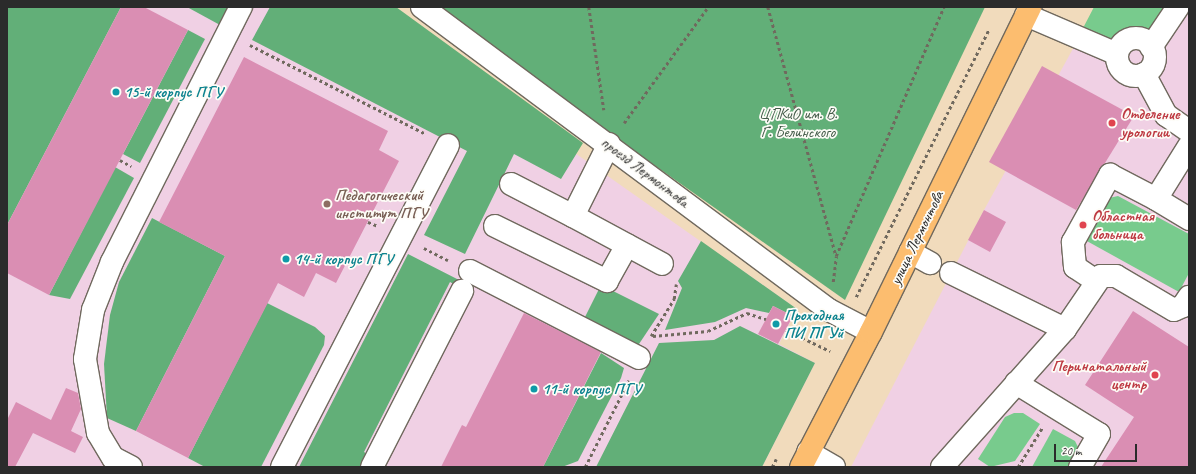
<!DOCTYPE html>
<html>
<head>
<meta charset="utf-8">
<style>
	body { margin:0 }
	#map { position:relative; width:1196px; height:474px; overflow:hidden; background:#f1dbbc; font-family:Caveat,sans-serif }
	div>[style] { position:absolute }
	.built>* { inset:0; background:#f0d0e4 }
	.green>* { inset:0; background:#78cb8d }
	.forest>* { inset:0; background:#62af78 }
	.building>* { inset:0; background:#da8eb3 }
	.path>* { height:2.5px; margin-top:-1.25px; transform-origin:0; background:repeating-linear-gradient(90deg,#70695e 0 3px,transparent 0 6px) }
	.roads { filter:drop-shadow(1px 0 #70695e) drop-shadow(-1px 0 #70695e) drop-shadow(0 1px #70695e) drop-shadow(0 -1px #70695e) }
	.minor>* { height:22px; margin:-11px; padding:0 11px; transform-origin:11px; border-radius:11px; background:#fff }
	.minor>.ring { margin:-11px; padding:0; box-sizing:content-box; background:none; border:22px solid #fff; border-radius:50% }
	.major>* { height:22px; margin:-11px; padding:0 11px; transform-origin:11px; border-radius:11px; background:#fcbd6f }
	.dots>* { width:11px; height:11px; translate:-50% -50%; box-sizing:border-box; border:2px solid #fdfcf7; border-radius:50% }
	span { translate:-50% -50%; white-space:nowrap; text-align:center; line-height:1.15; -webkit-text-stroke:3.5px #fdfcf7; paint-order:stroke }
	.culture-label { font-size:16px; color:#0d838f; font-weight:700 }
	.left { translate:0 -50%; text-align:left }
	.park-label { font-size:16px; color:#425b48 }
	.health-label { font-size:16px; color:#be3a42; font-weight:700 }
	.right { translate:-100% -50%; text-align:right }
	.street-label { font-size:16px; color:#2b2b2b }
	.education-label { font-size:16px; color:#785e54; font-weight:700 }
	.frame { position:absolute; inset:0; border:8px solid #2b2b2b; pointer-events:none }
	.scale { position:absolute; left:1054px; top:444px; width:83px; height:18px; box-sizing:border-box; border:2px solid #2b2b2b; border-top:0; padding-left:5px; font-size:12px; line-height:14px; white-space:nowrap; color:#2b2b2b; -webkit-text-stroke:3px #fdfcf7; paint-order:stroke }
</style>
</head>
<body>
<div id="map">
	<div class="built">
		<div style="clip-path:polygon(76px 7px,367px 7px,797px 309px,779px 344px,815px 363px,762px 467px,7px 467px,7px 158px)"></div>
		<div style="clip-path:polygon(1096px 7px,1189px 7px,1189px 467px,851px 467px,984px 210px)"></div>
	</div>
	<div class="green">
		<div style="clip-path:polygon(1094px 7px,1165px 7px,1147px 37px,1122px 35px,1112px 45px,1082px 30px)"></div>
		<div style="clip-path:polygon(1118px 196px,1189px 234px,1189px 273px,1179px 292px,1085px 240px,1109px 198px)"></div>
		<div style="clip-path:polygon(1014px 413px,1023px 413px,1040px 424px,1015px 461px,990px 467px,978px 459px,1005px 417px)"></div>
		<div style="clip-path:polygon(1053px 429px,1075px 441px,1080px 451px,1071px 467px,1032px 467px)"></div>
	</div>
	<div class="forest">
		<div style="clip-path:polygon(7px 7px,121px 7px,7px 225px)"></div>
		<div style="clip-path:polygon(187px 7px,230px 7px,220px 25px)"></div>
		<div style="clip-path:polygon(270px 7px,396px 7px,583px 143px,561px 179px,514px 154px,465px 254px,424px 235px,467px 151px,252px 40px)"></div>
		<div style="clip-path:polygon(440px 7px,985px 7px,845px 300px,524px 73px)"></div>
		<div style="clip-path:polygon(188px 30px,205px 39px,140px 163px,123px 154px)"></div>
		<div style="clip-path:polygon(115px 167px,134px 178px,70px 299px,49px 295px)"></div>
		<div style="clip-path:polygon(152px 218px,225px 256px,136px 431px,107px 418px,104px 364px,110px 315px,119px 282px)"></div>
		<div style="clip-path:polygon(701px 241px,797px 309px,793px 316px,773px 306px,769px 313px,746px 308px,715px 322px,665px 330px,682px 288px,678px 281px)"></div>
		<div style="clip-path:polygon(408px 254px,459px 280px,457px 286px,450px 282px,364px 452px,370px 456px,365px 467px,299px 467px)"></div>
		<div style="clip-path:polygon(601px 285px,659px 314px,639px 344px,634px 345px,584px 319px)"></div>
		<div style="clip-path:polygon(267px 303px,315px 327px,325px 336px,324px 345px,261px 467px,205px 467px,188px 458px)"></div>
		<div style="clip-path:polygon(740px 326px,815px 363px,762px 467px,596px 467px,659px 343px,714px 340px)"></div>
		<div style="clip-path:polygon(601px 353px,624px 368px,621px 378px,578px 461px,562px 467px,543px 467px)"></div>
	</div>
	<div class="building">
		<div style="clip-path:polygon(121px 7px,144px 7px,188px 30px,49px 295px,7px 273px,7px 225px)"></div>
		<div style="clip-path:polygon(244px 57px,388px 131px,379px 150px,399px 161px,336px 283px,316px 273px,304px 297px,278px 283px,188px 458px,136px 431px,225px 256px,159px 222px)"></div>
		<div style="clip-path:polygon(1042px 66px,1134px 116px,1076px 210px,989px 162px)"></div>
		<div style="clip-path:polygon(984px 210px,1006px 222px,990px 252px,968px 240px)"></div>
		<div style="clip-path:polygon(773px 306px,793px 316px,778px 344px,758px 334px)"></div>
		<div style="clip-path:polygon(1133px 311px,1189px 347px,1189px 467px,1101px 467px,1134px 417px,1085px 385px)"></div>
		<div style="clip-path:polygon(524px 313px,601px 352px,543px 467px,441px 467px,462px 425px,466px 427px)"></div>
		<div style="clip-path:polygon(66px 388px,78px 393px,81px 409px,71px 431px,83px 437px,75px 453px,33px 433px,15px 467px,7px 467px,7px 420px,16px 402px,51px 420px)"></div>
	</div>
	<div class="path">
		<div style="left:589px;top:7px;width:104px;rotate:81.7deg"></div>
		<div style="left:768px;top:7px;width:257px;rotate:74.7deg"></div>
		<div style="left:250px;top:45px;width:197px;rotate:26.8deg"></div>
		<div style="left:624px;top:123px;width:143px;rotate:-54.1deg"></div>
		<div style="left:120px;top:160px;width:13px;rotate:29deg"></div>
		<div style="left:368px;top:222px;width:11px;rotate:22deg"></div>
		<div style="left:424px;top:248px;width:27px;rotate:27deg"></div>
		<div style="left:833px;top:282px;width:26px;rotate:-83deg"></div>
		<div style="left:836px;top:256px;width:271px;rotate:-66.6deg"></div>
		<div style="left:856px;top:297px;width:299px;rotate:-63.6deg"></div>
		<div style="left:786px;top:330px;width:49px;rotate:25.5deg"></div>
		<div style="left:651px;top:336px;width:44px;rotate:-58.1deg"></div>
		<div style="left:674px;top:299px;width:15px;rotate:-82deg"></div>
		<div style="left:653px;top:336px;width:55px;rotate:-5.2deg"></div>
		<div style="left:708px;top:331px;width:43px;rotate:-24.8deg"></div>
		<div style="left:747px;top:313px;width:20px;rotate:18deg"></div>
		<div style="left:585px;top:467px;width:97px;rotate:-63.2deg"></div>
		<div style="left:772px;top:467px;width:9px;rotate:-63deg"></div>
		<div style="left:1018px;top:467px;width:46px;rotate:-58.4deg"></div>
	</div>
	<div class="roads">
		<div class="minor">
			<div style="left:422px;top:7px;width:507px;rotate:36.67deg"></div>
			<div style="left:829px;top:310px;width:47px;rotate:27.6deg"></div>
			<div style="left:1026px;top:15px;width:99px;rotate:23.2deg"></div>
			<div class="ring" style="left:1117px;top:38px;width:16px;height:16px"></div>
			<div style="left:1151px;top:47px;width:48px;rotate:-56deg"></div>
			<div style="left:1144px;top:74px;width:47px;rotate:61.8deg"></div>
			<div style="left:1166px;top:115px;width:28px;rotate:35deg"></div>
			<div style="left:609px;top:144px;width:80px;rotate:116.6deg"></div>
			<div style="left:573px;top:216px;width:101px;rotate:28.3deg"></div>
			<div style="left:1189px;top:146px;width:62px;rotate:121.9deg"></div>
			<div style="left:1156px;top:199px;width:39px;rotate:31deg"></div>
			<div style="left:511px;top:184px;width:70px;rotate:27.3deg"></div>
			<div style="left:495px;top:226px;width:125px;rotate:26.2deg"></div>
			<div style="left:607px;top:281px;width:41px;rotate:-60.9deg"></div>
			<div style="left:910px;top:252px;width:23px;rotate:29deg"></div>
			<div style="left:470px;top:271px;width:190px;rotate:27.2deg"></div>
			<div style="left:951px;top:273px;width:127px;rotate:26.2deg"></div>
			<div style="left:1096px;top:281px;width:25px;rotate:-146deg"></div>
			<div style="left:1075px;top:267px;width:25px;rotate:-95deg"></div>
			<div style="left:1073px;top:242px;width:77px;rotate:-61.1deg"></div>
			<div style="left:1110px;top:175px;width:52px;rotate:27.6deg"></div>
			<div style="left:1016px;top:383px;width:97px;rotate:31.6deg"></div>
			<div style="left:1099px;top:434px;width:38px;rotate:120deg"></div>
			<div style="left:808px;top:452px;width:30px;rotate:30deg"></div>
			<div style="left:131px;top:467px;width:20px;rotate:-153deg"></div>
			<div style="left:113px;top:458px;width:29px;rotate:-121deg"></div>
			<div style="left:98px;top:433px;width:75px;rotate:-100deg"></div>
			<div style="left:85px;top:359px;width:50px;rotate:-80.7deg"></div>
			<div style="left:93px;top:310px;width:52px;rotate:-68.4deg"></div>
			<div style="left:112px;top:262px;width:286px;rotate:-63.2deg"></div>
			<div style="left:282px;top:467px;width:362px;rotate:-62.7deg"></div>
			<div style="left:372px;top:467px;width:198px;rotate:-62.9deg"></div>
			<div style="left:942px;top:467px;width:185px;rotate:-48.3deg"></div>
			<div style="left:1065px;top:329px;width:64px;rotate:-55.8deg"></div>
			<div style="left:1101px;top:276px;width:15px"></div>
			<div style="left:1116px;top:276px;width:67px;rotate:30.4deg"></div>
			<div style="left:1174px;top:310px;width:10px;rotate:-24deg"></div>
			<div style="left:1183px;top:306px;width:11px;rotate:-56deg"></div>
		</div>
		<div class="major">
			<div style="left:801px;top:467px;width:152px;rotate:-62.6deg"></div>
			<div style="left:871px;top:332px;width:362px;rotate:-63.9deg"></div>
		</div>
	</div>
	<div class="dots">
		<div style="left:116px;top:92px;background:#0f9aa8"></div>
		<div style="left:1112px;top:123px;background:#e0444e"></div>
		<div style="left:327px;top:204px;background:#8d6e63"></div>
		<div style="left:1083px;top:225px;background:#e0444e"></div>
		<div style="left:286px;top:259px;background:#0f9aa8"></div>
		<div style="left:776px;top:324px;background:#0f9aa8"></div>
		<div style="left:1155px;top:375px;background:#e0444e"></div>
		<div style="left:534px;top:389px;background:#0f9aa8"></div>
	</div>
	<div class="culture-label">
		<span class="left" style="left:124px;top:92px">15-й корпус ПГУ</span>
		<span class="left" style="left:294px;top:259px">14-й корпус ПГУ</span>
		<span class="left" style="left:784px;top:324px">Проходная<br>ПИ ПГУй</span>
		<span class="left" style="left:542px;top:389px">11-й корпус ПГУ</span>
	</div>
	<div class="park-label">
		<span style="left:798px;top:123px">ЦПКиО им. В.<br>Г. Белинского</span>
	</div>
	<div class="health-label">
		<span class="left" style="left:1121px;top:123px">Отделение<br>урологии</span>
		<span class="left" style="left:1092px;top:225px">Областная<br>больница</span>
		<span class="right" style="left:1146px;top:375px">Перинатальный<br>центр</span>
	</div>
	<div class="street-label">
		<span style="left:645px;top:172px;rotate:37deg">проезд Лермонтова</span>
		<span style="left:917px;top:238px;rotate:-64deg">улица Лермонтова</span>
	</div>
	<div class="education-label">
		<span class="left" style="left:335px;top:204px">Педагогический<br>институт ПГУ</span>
	</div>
	<div class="frame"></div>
	<div class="scale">20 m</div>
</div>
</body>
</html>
